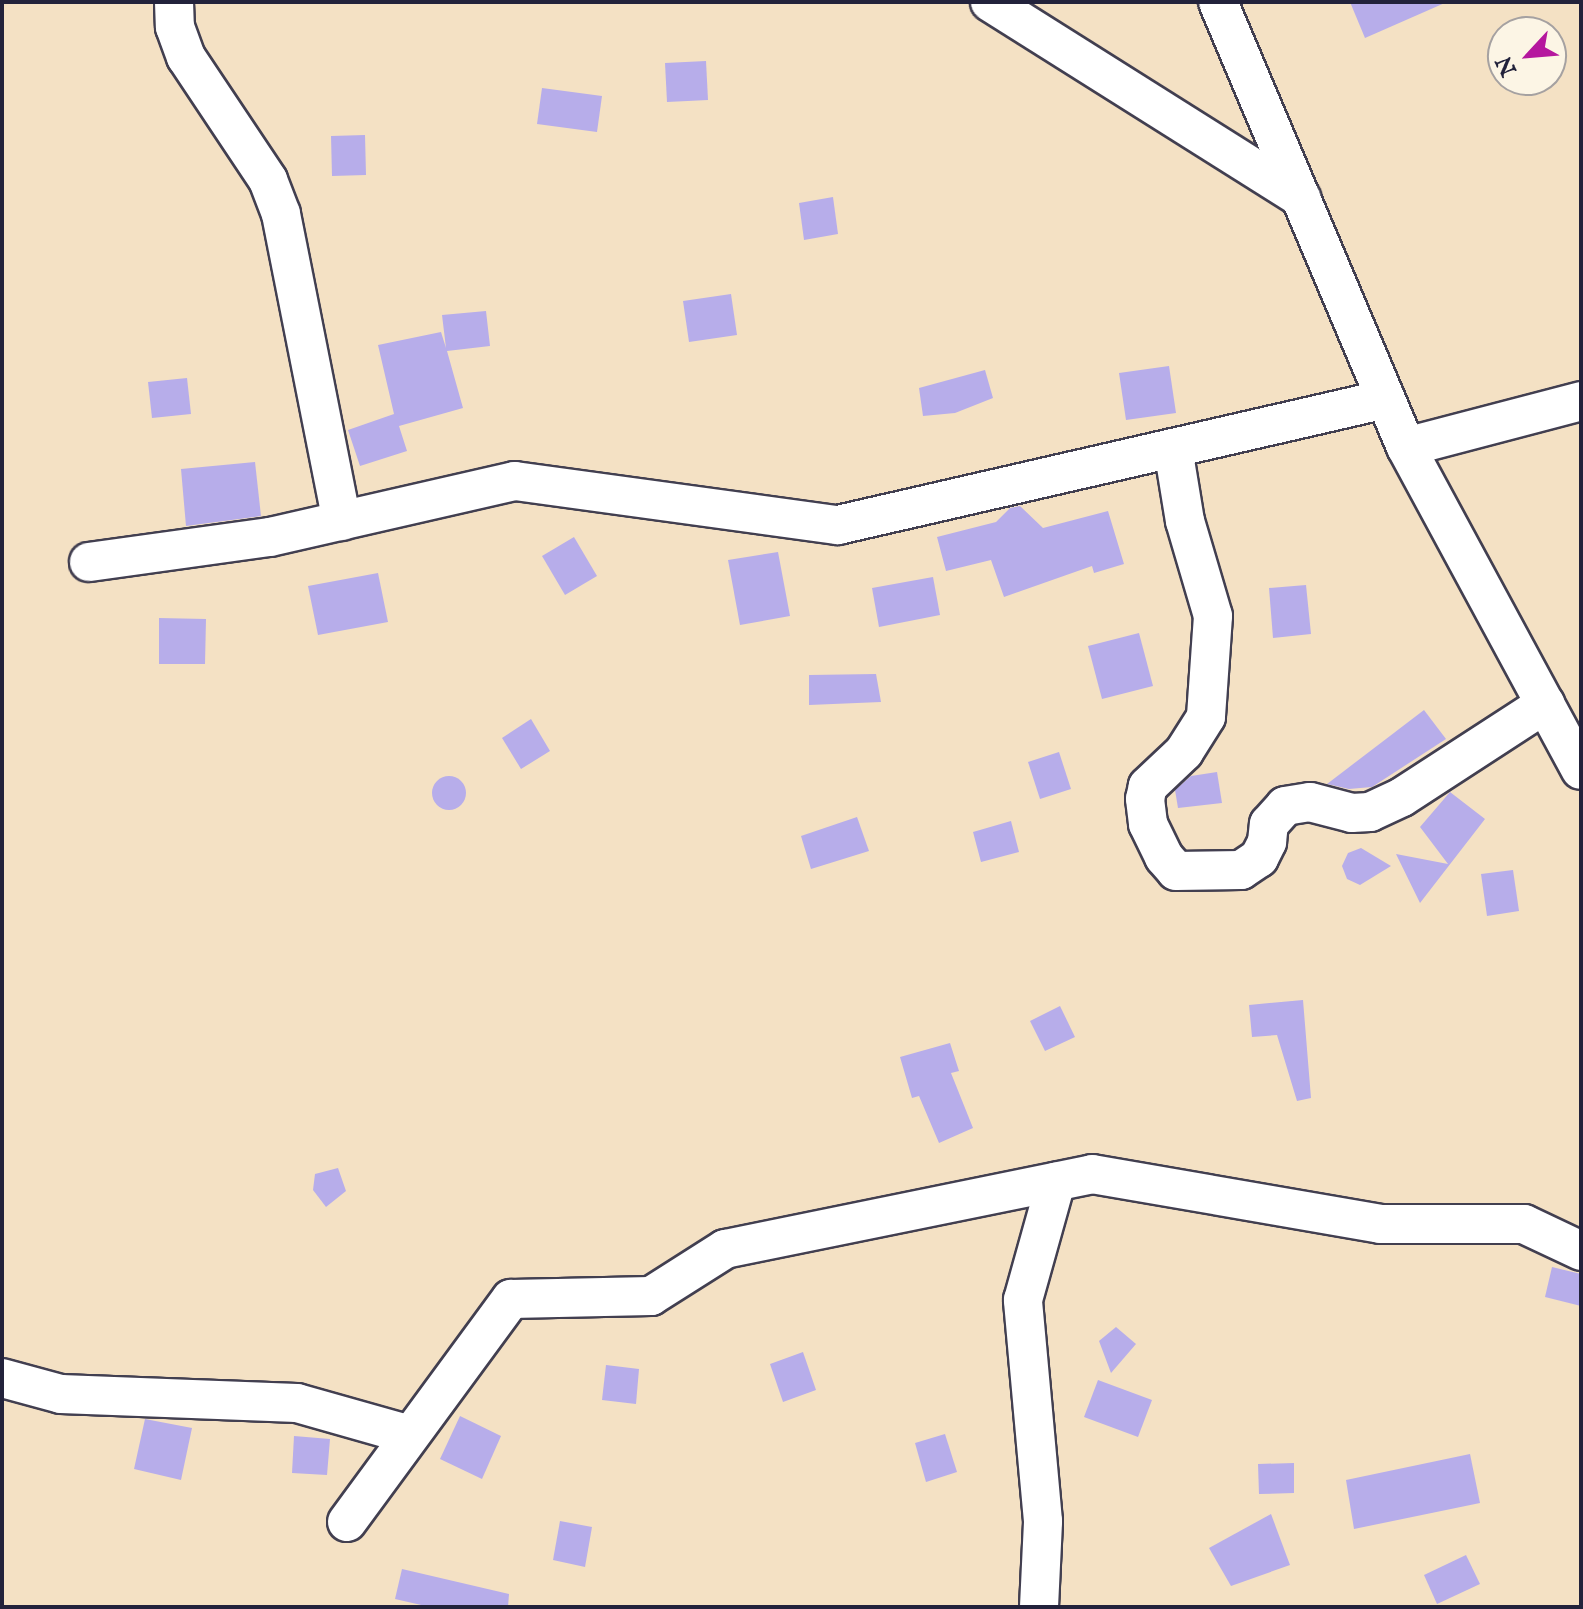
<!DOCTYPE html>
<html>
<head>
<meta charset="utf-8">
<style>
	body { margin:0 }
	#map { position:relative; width:1583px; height:1609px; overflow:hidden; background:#f4e1c4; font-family:"IM FELL English",serif }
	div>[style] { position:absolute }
	.building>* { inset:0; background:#b7adea }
	.round { border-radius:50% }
	.roads { filter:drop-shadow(2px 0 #423f50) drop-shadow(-2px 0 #423f50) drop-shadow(0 2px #423f50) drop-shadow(0 -2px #423f50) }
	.minor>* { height:38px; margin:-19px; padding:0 19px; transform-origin:19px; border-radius:19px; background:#fff }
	span { translate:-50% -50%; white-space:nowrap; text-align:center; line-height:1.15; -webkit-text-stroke:6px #fcf5e5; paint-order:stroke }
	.frame { position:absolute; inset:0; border:4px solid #22223b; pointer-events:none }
	.north { position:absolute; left:1487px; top:16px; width:80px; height:80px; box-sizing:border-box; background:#fcf5e5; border:2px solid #a5a1a1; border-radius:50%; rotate:244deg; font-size:22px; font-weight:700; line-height:32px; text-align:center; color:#22223b }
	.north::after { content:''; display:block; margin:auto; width:28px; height:36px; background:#b5179e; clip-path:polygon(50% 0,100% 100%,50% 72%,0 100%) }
</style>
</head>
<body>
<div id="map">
	<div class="building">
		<div style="clip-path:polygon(1350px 2px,1447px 2px,1365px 38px)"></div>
		<div style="clip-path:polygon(706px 61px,708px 100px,667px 102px,665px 63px)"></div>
		<div style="clip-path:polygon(542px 88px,602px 96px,597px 132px,537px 124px)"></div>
		<div style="clip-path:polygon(365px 135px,366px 175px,332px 176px,331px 136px)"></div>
		<div style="clip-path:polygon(833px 197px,838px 234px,804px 240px,799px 203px)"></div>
		<div style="clip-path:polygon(731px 294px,737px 335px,689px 342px,683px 301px)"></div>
		<div style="clip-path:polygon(486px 311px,490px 346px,447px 351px,463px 408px,399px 426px,407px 451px,360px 466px,348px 430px,394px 414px,378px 345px,441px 332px,446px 348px,442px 315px)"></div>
		<div style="clip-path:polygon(1169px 366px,1176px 413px,1126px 420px,1119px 373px)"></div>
		<div style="clip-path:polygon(985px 370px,993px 398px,955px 413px,923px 416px,919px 388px)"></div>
		<div style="clip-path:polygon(187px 378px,191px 414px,152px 418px,148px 382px)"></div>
		<div style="clip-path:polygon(255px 462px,261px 516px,186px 526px,181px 469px)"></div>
		<div style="clip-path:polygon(1020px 506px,1043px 528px,1108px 511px,1124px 564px,1094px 573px,1092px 566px,1004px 597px,991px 560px,946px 571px,937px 537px,996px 522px,1010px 508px)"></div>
		<div style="clip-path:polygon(574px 537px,597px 576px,565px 595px,542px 556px)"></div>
		<div style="clip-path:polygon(778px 552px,790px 616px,740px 625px,728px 560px)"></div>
		<div style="clip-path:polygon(378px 573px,388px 622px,318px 635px,308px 586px)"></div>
		<div style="clip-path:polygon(933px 577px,940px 615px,879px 627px,872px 588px)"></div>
		<div style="clip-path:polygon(1306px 585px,1311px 634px,1273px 638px,1269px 588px)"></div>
		<div style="clip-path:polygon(159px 618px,206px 619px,205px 664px,159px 664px)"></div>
		<div style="clip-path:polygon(1139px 633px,1153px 686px,1102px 699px,1088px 646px)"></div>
		<div style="clip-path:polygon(876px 674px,881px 702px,809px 705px,809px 675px)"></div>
		<div style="clip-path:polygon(1424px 710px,1446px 739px,1372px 787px,1349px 789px,1327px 784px)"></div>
		<div style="clip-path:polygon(531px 719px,550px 751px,521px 769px,502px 738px)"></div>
		<div style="clip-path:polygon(1059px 752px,1071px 789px,1040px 799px,1028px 762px)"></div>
		<div style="clip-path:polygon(1217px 772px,1222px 803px,1178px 808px,1175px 790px,1191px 776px)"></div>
		<div class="round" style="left:432px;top:776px;width:34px;height:34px"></div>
		<div style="clip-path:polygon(1450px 792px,1485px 819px,1420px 903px,1396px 854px,1448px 864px,1420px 827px)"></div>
		<div style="clip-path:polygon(857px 817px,869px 851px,811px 869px,801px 836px)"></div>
		<div style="clip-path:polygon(1011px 821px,1019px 852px,981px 862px,973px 832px)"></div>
		<div style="clip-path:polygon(1361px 848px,1391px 866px,1360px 885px,1347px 879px,1342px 866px,1348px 853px)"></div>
		<div style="clip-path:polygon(1513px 870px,1519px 911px,1487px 916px,1481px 874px)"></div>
		<div style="clip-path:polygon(1303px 1000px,1311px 1098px,1297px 1101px,1277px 1035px,1252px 1037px,1249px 1005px)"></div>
		<div style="clip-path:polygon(1060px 1006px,1075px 1037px,1045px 1051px,1030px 1021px)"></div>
		<div style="clip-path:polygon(950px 1043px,959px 1071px,951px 1073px,973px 1128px,939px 1143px,919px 1096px,912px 1098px,900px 1057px)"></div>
		<div style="clip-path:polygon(338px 1168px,346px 1191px,326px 1207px,313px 1190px,315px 1174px)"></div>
		<div style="clip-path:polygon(1552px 1267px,1581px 1274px,1581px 1306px,1545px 1297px)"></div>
		<div style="clip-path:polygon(1116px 1327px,1136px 1344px,1111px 1373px,1099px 1341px)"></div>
		<div style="clip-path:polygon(803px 1352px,816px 1390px,783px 1402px,770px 1364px)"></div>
		<div style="clip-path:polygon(606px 1365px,639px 1369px,636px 1404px,602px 1400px)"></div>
		<div style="clip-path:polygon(1098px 1380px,1152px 1400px,1138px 1437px,1084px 1417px)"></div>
		<div style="clip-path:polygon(460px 1416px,501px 1436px,482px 1479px,440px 1459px)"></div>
		<div style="clip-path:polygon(145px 1419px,192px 1428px,181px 1480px,134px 1469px)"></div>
		<div style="clip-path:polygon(945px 1434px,957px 1472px,926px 1482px,915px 1443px)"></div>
		<div style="clip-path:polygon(294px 1436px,330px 1439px,327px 1475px,292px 1473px)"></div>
		<div style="clip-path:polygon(1470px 1454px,1480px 1503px,1354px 1529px,1346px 1480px)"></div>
		<div style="clip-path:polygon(1294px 1463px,1294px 1493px,1259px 1494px,1258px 1464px)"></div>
		<div style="clip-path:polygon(1271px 1514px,1290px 1565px,1231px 1586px,1209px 1548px)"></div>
		<div style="clip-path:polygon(560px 1521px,592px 1527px,585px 1567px,553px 1560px)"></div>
		<div style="clip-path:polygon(1466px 1555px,1480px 1584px,1437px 1604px,1424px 1575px)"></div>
		<div style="clip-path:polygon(402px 1569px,509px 1594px,508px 1607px,430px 1607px,395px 1599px)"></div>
	</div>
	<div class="roads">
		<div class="minor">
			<div style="left:174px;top:2px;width:25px;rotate:88deg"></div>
			<div style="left:175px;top:27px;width:32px;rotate:70deg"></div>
			<div style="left:186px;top:57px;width:148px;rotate:56.3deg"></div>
			<div style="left:268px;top:180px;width:36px;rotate:69deg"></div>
			<div style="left:281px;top:214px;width:313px;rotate:78.8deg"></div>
			<div style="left:990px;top:2px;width:368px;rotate:32.2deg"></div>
			<div style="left:1218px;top:2px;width:483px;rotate:67.1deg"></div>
			<div style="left:1406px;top:447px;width:367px;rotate:61.6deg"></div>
			<div style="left:1406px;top:447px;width:181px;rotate:-14.7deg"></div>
			<div style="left:1173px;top:448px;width:74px;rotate:80.7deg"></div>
			<div style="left:1185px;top:521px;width:99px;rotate:73.6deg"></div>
			<div style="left:1213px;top:616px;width:101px;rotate:94deg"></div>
			<div style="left:1206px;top:717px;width:41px;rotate:122.2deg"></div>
			<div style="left:1184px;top:752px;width:50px;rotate:136.6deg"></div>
			<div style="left:1148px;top:786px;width:13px;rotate:103deg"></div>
			<div style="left:1145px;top:799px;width:25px;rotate:83deg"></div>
			<div style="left:1148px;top:824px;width:37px;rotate:64deg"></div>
			<div style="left:1164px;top:857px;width:18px;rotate:49deg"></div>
			<div style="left:1176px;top:871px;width:65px;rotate:-0.9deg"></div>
			<div style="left:1241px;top:870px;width:22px;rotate:-34deg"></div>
			<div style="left:1259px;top:858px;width:18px;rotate:-63deg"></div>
			<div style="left:1267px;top:842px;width:18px;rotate:-84deg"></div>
			<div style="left:1269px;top:824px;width:24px;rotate:-48deg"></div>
			<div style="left:1285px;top:806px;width:25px;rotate:-9deg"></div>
			<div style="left:1310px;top:802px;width:43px;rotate:14.7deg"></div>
			<div style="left:1352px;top:813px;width:18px;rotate:-3deg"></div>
			<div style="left:1370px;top:812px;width:35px;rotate:-25deg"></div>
			<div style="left:1402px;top:797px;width:171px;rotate:-33deg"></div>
			<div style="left:89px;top:562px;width:183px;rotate:-7.9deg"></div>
			<div style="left:270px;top:537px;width:251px;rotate:-12.9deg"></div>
			<div style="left:515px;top:481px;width:326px;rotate:7.8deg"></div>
			<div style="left:838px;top:525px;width:562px;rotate:-12.95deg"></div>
			<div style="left:2px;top:1378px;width:61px;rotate:15.2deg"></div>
			<div style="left:61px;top:1394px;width:236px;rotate:2.2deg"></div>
			<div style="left:297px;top:1403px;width:117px;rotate:15.8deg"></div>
			<div style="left:347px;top:1522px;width:277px;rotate:-53.7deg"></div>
			<div style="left:511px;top:1299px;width:140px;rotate:-1.2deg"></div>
			<div style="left:651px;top:1296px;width:88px;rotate:-32.4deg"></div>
			<div style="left:725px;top:1249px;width:375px;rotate:-11.5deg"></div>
			<div style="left:1092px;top:1174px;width:292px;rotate:9.8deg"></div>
			<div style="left:1380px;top:1224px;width:144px"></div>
			<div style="left:1524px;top:1224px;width:63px;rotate:25.3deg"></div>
			<div style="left:1039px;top:1607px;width:86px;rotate:-87.3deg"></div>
			<div style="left:1043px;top:1521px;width:222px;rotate:-95.2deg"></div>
			<div style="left:1023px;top:1300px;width:123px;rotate:-74.4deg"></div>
		</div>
	</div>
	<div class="frame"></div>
	<div class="north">N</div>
</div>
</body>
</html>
